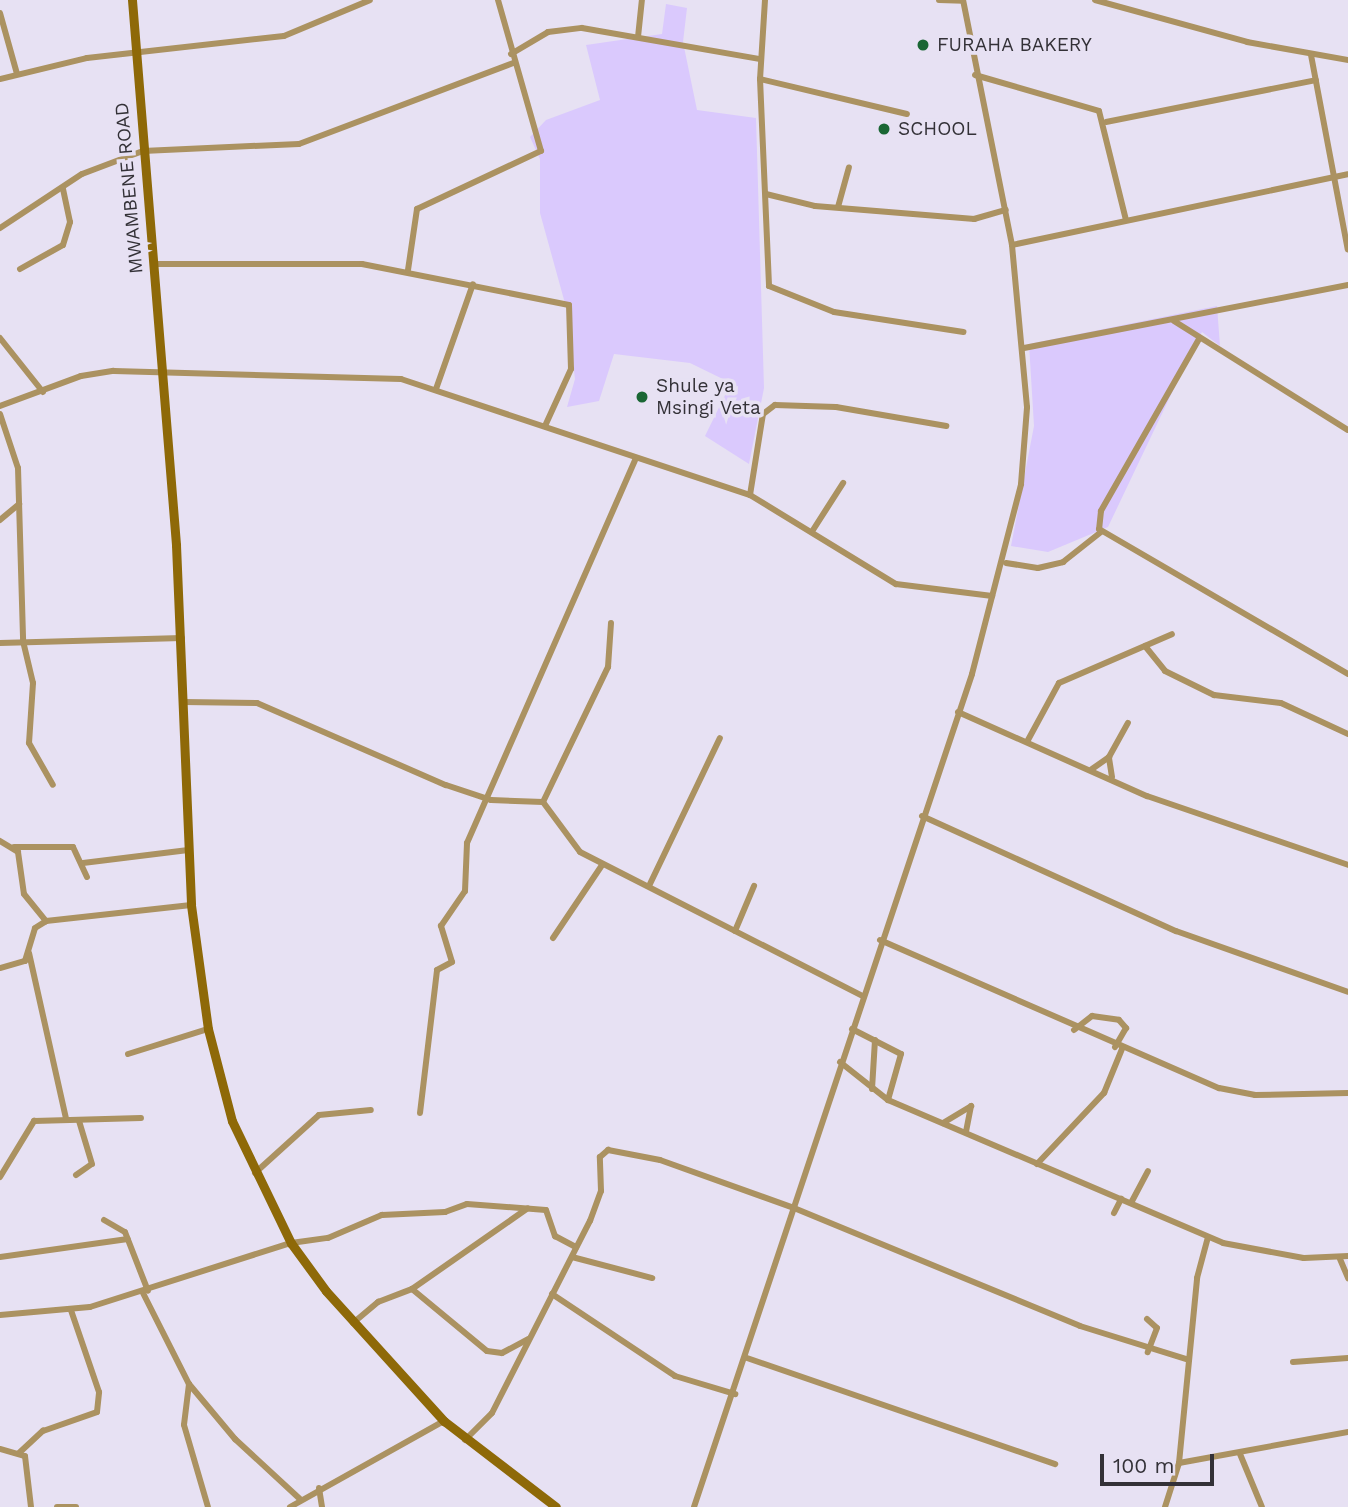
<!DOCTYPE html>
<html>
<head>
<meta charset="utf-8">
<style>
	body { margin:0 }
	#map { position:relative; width:1348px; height:1507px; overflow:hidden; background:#e7e1f3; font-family:"Work Sans",sans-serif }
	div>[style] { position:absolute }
	.green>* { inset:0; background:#dac9fd }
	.street>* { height:6px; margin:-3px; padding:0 3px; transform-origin:3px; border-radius:3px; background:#ab9261 }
	.secondary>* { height:9px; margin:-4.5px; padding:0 4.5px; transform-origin:4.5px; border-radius:4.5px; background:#8e6908 }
	.dots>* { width:19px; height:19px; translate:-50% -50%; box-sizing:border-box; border:4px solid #e7e1f3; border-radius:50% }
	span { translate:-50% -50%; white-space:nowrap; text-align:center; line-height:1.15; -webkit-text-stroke:7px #e7e1f3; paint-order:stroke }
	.poi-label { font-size:19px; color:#333137 }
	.left { translate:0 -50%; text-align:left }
	.street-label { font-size:19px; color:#333137 }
	.scale { position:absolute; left:1100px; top:1454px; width:114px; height:32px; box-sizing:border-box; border:4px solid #333137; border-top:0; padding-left:9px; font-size:21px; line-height:24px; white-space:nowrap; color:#333137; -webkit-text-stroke:5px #e7e1f3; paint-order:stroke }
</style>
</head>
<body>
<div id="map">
	<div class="green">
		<div style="clip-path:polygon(666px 4px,687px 8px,683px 42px,697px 110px,756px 118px,764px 388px,749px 464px,705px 436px,731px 383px,690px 363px,614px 354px,599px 401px,567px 407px,575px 379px,566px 307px,540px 213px,540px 159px,530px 137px,546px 120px,600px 100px,586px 45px,662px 34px)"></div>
		<div style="clip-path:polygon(1217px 306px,1220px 346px,1202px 332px,1198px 338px,1108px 527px,1048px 552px,1011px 546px,1034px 426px,1029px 344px)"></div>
	</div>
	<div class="street">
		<div style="left:765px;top:0;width:79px;rotate:93.6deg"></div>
		<div style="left:760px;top:79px;width:207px;rotate:87.5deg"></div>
		<div style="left:769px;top:286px;width:70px;rotate:21.8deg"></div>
		<div style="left:834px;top:312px;width:131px;rotate:8.8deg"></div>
		<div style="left:939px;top:0;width:24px;rotate:2deg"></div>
		<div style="left:1095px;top:0;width:158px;rotate:15.4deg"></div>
		<div style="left:1247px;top:42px;width:103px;rotate:10.1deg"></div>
		<div style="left:0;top:13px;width:63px;rotate:74.4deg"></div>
		<div style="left:638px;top:37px;width:37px;rotate:-84deg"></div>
		<div style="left:511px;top:54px;width:43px;rotate:-30.7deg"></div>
		<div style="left:548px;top:32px;width:34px;rotate:-7deg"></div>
		<div style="left:582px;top:28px;width:181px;rotate:9.9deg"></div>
		<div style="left:1311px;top:55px;width:198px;rotate:79.3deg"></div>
		<div style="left:975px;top:75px;width:129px;rotate:16.2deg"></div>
		<div style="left:1099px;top:111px;width:112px;rotate:76.1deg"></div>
		<div style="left:0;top:79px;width:89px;rotate:-13.6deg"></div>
		<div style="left:87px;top:58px;width:198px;rotate:-6.4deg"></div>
		<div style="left:284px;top:36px;width:93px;rotate:-22.7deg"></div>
		<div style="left:760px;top:79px;width:151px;rotate:13.4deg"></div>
		<div style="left:1106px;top:122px;width:214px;rotate:-11.3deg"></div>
		<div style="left:766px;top:194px;width:50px;rotate:13.8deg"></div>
		<div style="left:815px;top:206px;width:160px;rotate:4.7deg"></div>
		<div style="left:974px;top:219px;width:33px;rotate:-16deg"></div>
		<div style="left:838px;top:207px;width:41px;rotate:-74.6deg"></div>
		<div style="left:0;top:228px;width:98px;rotate:-33.4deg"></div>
		<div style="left:82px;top:174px;width:65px;rotate:-20.7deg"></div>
		<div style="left:143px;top:151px;width:156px;rotate:-2.6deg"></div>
		<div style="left:299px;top:144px;width:229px;rotate:-20.7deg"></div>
		<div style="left:1012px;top:245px;width:343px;rotate:-11.9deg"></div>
		<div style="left:154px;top:264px;width:208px"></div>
		<div style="left:362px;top:264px;width:211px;rotate:11.2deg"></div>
		<div style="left:569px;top:305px;width:64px;rotate:88.2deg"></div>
		<div style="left:571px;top:369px;width:63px;rotate:114.5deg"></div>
		<div style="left:20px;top:269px;width:49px;rotate:-29.2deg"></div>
		<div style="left:63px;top:245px;width:24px;rotate:-73deg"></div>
		<div style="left:70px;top:222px;width:34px;rotate:-102deg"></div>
		<div style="left:408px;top:270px;width:62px;rotate:-81.6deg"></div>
		<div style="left:417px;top:209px;width:137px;rotate:-25.1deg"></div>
		<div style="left:541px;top:151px;width:157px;rotate:-105.9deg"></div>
		<div style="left:1174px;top:321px;width:205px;rotate:32.1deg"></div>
		<div style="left:0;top:338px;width:69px;rotate:51.5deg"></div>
		<div style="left:1199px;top:339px;width:198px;rotate:119.7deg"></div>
		<div style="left:1101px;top:511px;width:18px;rotate:96deg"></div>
		<div style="left:1099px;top:529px;width:288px;rotate:30.2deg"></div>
		<div style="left:1024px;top:348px;width:330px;rotate:-11deg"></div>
		<div style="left:436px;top:389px;width:111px;rotate:-70.6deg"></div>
		<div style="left:0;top:406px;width:86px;rotate:-20.3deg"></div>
		<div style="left:81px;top:376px;width:33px;rotate:-9deg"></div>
		<div style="left:114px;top:371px;width:287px;rotate:1.6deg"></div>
		<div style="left:401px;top:379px;width:368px;rotate:18.4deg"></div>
		<div style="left:750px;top:495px;width:171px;rotate:31.4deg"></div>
		<div style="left:896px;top:584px;width:97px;rotate:7.1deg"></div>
		<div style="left:0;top:414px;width:57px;rotate:71.6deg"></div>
		<div style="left:18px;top:468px;width:173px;rotate:88.3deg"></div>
		<div style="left:23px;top:641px;width:43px;rotate:76.6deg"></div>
		<div style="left:33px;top:683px;width:60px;rotate:93.8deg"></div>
		<div style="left:29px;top:743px;width:48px;rotate:60.3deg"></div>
		<div style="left:750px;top:495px;width:82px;rotate:-80.9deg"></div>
		<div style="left:763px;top:414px;width:15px;rotate:-37deg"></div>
		<div style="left:775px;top:405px;width:61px;rotate:1.9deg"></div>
		<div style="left:836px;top:407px;width:112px;rotate:9.8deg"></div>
		<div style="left:0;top:520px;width:25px;rotate:-40deg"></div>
		<div style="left:813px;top:530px;width:56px;rotate:-57.4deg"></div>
		<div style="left:1006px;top:563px;width:32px;rotate:9deg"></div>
		<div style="left:1038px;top:568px;width:26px;rotate:-13deg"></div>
		<div style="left:1063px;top:562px;width:48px;rotate:-38.3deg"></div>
		<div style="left:0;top:643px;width:182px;rotate:-1.6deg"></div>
		<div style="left:1145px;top:646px;width:32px;rotate:51deg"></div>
		<div style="left:1165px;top:671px;width:55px;rotate:26.1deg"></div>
		<div style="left:1214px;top:695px;width:67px;rotate:6.8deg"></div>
		<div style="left:1281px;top:703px;width:74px;rotate:24.8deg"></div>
		<div style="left:184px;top:702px;width:73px;rotate:0.8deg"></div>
		<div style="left:257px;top:703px;width:206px;rotate:23.5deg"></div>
		<div style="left:446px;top:785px;width:47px;rotate:18.4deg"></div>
		<div style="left:491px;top:800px;width:52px;rotate:2.2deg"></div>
		<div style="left:543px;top:802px;width:62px;rotate:53.5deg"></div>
		<div style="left:580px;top:852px;width:318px;rotate:27deg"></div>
		<div style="left:958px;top:712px;width:207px;rotate:24deg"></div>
		<div style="left:1147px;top:796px;width:213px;rotate:18.9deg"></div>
		<div style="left:1028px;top:740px;width:65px;rotate:-61.5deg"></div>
		<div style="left:1059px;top:683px;width:123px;rotate:-23.4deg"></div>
		<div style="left:1092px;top:769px;width:21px;rotate:-35deg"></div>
		<div style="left:1112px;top:777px;width:20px;rotate:-99deg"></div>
		<div style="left:1109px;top:757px;width:39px;rotate:-61deg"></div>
		<div style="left:543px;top:802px;width:150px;rotate:-64.3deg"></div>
		<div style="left:608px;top:667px;width:44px;rotate:-86.1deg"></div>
		<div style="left:922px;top:816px;width:279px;rotate:24.4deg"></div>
		<div style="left:1176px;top:931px;width:182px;rotate:19.5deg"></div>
		<div style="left:0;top:841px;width:21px;rotate:31deg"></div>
		<div style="left:18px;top:852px;width:42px;rotate:81.9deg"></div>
		<div style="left:24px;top:894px;width:35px;rotate:51deg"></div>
		<div style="left:14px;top:847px;width:59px"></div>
		<div style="left:73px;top:847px;width:33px;rotate:65deg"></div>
		<div style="left:83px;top:863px;width:106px;rotate:-7.1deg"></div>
		<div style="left:649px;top:886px;width:164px;rotate:-64.4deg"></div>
		<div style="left:735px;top:931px;width:49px;rotate:-67.1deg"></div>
		<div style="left:553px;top:938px;width:88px;rotate:-56.1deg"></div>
		<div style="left:880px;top:940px;width:370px;rotate:23.6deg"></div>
		<div style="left:1219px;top:1088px;width:37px;rotate:11deg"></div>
		<div style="left:1255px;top:1095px;width:93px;rotate:-1.2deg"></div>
		<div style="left:29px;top:953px;width:169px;rotate:77.4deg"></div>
		<div style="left:0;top:968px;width:26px;rotate:-16deg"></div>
		<div style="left:25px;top:961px;width:34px;rotate:-73deg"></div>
		<div style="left:35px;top:928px;width:13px;rotate:-32deg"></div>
		<div style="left:46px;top:921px;width:146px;rotate:-6.3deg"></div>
		<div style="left:852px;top:1029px;width:55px;rotate:27deg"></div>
		<div style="left:901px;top:1054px;width:48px;rotate:105.8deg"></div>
		<div style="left:1074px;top:1030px;width:23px;rotate:-38deg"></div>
		<div style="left:1092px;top:1016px;width:27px;rotate:8deg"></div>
		<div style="left:1119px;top:1020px;width:11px;rotate:49deg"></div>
		<div style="left:1126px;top:1028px;width:22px;rotate:120deg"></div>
		<div style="left:128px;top:1054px;width:84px;rotate:-17.4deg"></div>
		<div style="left:840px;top:1062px;width:61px;rotate:38.4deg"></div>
		<div style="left:888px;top:1100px;width:364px;rotate:23.1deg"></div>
		<div style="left:1223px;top:1243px;width:82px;rotate:10.5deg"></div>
		<div style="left:1304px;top:1258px;width:44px;rotate:-2.6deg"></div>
		<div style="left:872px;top:1089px;width:49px;rotate:-86.5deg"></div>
		<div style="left:420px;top:1113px;width:144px;rotate:-83.2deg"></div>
		<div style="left:437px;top:970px;width:17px;rotate:-28deg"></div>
		<div style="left:452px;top:962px;width:38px;rotate:-107deg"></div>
		<div style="left:441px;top:926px;width:42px;rotate:-55.6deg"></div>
		<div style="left:465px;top:891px;width:48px;rotate:-87.6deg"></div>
		<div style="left:467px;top:843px;width:418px;rotate:-66.3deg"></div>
		<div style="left:943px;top:1123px;width:33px;rotate:-31deg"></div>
		<div style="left:971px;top:1106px;width:26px;rotate:101deg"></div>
		<div style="left:1037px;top:1164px;width:98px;rotate:-46.7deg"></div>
		<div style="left:1104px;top:1093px;width:48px;rotate:-67.8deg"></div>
		<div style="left:255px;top:1173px;width:86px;rotate:-42.2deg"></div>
		<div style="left:319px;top:1115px;width:52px;rotate:-5.5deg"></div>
		<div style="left:76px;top:1175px;width:19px;rotate:-35deg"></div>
		<div style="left:92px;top:1164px;width:45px;rotate:-106.8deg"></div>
		<div style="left:0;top:1177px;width:66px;rotate:-58.7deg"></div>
		<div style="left:34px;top:1121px;width:107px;rotate:-1.6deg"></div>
		<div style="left:1131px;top:1203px;width:36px;rotate:-62deg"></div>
		<div style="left:1114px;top:1213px;width:16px;rotate:-63deg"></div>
		<div style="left:104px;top:1220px;width:24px;rotate:30deg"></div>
		<div style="left:125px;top:1232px;width:63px;rotate:68.7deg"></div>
		<div style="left:0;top:1257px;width:129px;rotate:-8deg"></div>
		<div style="left:572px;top:1257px;width:83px;rotate:14.7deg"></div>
		<div style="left:1340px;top:1259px;width:21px;rotate:67deg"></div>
		<div style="left:412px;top:1289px;width:141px;rotate:-34.9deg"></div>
		<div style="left:143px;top:1293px;width:102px;rotate:63.2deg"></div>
		<div style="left:189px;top:1384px;width:72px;rotate:50.1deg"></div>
		<div style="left:235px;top:1439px;width:88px;rotate:42.7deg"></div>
		<div style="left:552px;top:1294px;width:148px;rotate:33.7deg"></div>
		<div style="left:675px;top:1376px;width:63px;rotate:16.7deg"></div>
		<div style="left:0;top:1315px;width:90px;rotate:-5.1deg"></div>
		<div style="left:90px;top:1307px;width:211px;rotate:-17.7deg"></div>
		<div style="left:291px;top:1243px;width:37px;rotate:-8deg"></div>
		<div style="left:328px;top:1238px;width:59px;rotate:-23.1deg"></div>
		<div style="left:382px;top:1215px;width:63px;rotate:-2.7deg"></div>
		<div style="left:445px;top:1212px;width:23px;rotate:-20deg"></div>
		<div style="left:467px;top:1204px;width:79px;rotate:4.3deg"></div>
		<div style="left:546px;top:1210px;width:28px;rotate:71deg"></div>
		<div style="left:555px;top:1236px;width:24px;rotate:28deg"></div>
		<div style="left:1147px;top:1319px;width:13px;rotate:42deg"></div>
		<div style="left:1157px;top:1328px;width:26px;rotate:111deg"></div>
		<div style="left:353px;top:1323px;width:33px;rotate:-40deg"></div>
		<div style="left:378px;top:1302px;width:36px;rotate:-21deg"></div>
		<div style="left:412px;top:1289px;width:97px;rotate:39.6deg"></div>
		<div style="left:487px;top:1351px;width:15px;rotate:8deg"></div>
		<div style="left:502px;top:1353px;width:30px;rotate:-28deg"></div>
		<div style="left:747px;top:1358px;width:326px;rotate:19deg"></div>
		<div style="left:1293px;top:1362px;width:55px;rotate:-4.2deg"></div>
		<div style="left:189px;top:1384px;width:41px;rotate:97deg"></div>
		<div style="left:184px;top:1425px;width:85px;rotate:73.7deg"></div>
		<div style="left:465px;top:1440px;width:38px;rotate:-45deg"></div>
		<div style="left:492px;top:1413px;width:216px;rotate:-63deg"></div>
		<div style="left:590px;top:1221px;width:32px;rotate:-70deg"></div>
		<div style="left:601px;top:1191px;width:34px;rotate:-92deg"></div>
		<div style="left:600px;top:1157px;width:11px;rotate:-41deg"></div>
		<div style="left:608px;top:1150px;width:53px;rotate:10.9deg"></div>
		<div style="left:660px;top:1160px;width:142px;rotate:19.7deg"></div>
		<div style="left:794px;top:1208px;width:309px;rotate:22.4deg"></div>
		<div style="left:1080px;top:1326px;width:114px;rotate:17.3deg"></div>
		<div style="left:0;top:1449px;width:26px;rotate:16deg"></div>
		<div style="left:25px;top:1456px;width:51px;rotate:83.3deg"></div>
		<div style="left:19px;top:1453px;width:33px;rotate:-43deg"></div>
		<div style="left:43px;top:1431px;width:57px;rotate:-19.4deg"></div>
		<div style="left:97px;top:1412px;width:20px;rotate:-84deg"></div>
		<div style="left:99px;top:1392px;width:87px;rotate:-108.9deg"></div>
		<div style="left:1240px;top:1454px;width:57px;rotate:67.5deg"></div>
		<div style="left:1179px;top:1463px;width:172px;rotate:-10.4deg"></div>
		<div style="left:319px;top:1488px;width:19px;rotate:81deg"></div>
		<div style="left:57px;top:1507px;width:19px"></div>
		<div style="left:290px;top:1507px;width:176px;rotate:-29.2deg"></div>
		<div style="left:694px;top:1507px;width:878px;rotate:-71.54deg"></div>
		<div style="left:972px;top:674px;width:196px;rotate:-75.5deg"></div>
		<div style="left:1021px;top:484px;width:77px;rotate:-85.5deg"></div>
		<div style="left:1027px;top:407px;width:163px;rotate:-95.3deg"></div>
		<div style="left:1012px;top:245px;width:250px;rotate:-101.3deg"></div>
		<div style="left:1165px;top:1507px;width:46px;rotate:-72.3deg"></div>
		<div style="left:1179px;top:1463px;width:186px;rotate:-84.4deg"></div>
		<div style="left:1197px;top:1278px;width:42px;rotate:-75deg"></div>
	</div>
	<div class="secondary">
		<div style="left:132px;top:0;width:547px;rotate:85.38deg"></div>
		<div style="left:176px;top:545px;width:360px;rotate:87.6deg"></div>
		<div style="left:191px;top:905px;width:125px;rotate:82.2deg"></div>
		<div style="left:208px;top:1029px;width:95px;rotate:75.4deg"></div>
		<div style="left:232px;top:1121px;width:136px;rotate:64.2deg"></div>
		<div style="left:291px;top:1243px;width:59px;rotate:53.9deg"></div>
		<div style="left:326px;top:1291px;width:176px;rotate:47.8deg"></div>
		<div style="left:444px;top:1421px;width:141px;rotate:37.5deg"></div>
	</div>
	<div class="dots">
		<div style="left:923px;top:45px;background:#1a6634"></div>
		<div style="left:884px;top:129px;background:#1a6634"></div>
		<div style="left:642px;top:397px;background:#1a6634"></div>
	</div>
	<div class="poi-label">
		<span class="left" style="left:937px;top:45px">FURAHA BAKERY</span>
		<span class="left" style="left:898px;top:129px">SCHOOL</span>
		<span class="left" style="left:656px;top:397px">Shule ya<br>Msingi Veta</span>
	</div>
	<div class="street-label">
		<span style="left:129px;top:188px;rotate:-95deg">MWAMBENE ROAD</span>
	</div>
	<div class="scale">100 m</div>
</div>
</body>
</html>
